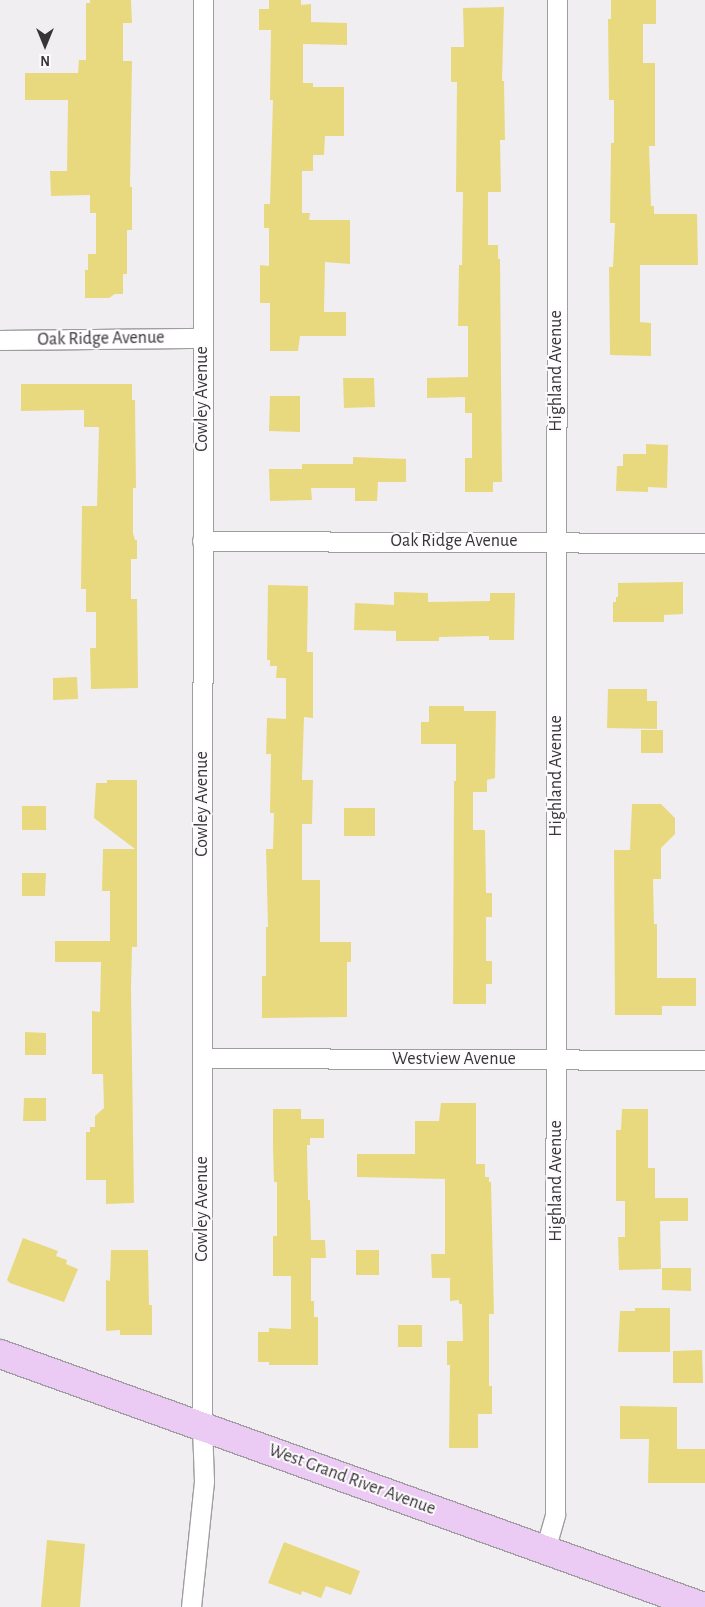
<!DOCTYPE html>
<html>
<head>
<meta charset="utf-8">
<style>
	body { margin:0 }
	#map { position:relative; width:705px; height:1607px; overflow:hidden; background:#f0eef1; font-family:"Alegreya Sans",sans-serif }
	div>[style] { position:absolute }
	.building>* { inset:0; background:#e9d97e }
	.roads { filter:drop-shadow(1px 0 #9f9da0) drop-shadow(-1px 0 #9f9da0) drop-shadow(0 1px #9f9da0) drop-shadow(0 -1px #9f9da0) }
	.street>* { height:19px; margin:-9.5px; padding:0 9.5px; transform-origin:9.5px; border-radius:9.5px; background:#fff }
	.primary>* { height:28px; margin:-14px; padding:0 14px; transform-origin:14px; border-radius:14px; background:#ebcbf4 }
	span { translate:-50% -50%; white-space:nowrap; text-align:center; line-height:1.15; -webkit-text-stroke:4px #fefbfe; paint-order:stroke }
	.street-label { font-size:18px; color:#363536 }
	.north { position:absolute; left:20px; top:20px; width:50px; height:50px; -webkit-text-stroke:4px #fefbfe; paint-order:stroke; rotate:180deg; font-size:14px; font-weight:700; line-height:20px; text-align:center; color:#363536 }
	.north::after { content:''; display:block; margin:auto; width:18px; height:22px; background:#363536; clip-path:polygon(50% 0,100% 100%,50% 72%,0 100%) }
</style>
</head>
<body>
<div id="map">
	<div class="building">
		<div style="clip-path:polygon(90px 0,131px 0,132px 23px,123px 23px,123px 61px,132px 61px,130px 187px,132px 187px,132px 230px,127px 230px,127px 274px,123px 274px,123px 294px,115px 294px,109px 298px,85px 298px,85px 270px,88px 270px,88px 254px,96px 254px,96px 213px,90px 213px,90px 195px,51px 196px,50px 171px,67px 171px,68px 100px,25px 100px,25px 73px,78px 73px,79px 60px,86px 60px,86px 3px,90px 3px)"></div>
		<div style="clip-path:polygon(269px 0,301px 0,301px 5px,311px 4px,311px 22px,347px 23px,347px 45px,303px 44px,303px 83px,313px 83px,313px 87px,344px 87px,344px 136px,325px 136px,324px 155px,313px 155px,313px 171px,302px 171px,302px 213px,310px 213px,309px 220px,350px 220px,350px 264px,325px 262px,324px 312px,346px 312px,346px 336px,300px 336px,298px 351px,270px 351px,270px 303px,260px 303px,260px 265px,269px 266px,269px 228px,264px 228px,264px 204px,270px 204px,273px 100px,270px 100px,271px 30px,259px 30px,259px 9px,269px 9px)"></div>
		<div style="clip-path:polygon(611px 0,656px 0,656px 24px,643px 24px,643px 63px,655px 63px,655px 146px,649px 146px,651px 206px,654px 206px,654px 214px,697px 214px,698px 265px,640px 265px,640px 322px,651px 323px,651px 356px,610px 355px,609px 267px,613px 267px,615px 223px,610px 223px,611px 143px,614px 143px,614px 100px,609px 100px,608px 19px,611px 19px)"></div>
		<div style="clip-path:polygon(504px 7px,502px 81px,504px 81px,505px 140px,500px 140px,501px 192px,488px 192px,488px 245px,498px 245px,498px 259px,500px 259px,502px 482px,493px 482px,493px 492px,465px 492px,465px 458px,472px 458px,472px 413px,465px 413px,465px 397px,427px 398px,427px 378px,468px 377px,468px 326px,458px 326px,459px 265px,462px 265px,463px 192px,456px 192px,457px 82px,451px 82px,451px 47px,464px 47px,463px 8px)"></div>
		<div style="clip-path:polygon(343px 378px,374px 378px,375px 407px,344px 408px)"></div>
		<div style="clip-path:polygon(21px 384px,132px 384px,132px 400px,135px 400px,136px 488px,133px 488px,133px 533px,135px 540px,137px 540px,137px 559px,131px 559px,131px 599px,137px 599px,138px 688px,91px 689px,90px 648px,96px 648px,96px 612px,86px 612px,86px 589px,81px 589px,82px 506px,97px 506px,99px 427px,84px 427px,84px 410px,21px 411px)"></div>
		<div style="clip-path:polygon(270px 396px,300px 396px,300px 432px,269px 431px)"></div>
		<div style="clip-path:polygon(646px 444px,668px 445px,667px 488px,648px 487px,648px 492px,616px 491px,617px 466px,623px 466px,623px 454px,646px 454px)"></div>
		<div style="clip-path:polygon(353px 457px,406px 459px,406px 482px,378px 482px,377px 501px,355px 501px,355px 488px,311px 488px,312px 500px,270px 501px,269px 469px,302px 469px,302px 464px,353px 464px)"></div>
		<div style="clip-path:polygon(683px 582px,683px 614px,664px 615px,664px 622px,613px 622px,613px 602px,616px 602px,616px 597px,618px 597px,618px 583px)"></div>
		<div style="clip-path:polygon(268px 585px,308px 586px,307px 652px,313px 652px,313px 718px,304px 717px,302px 780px,313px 780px,312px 824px,302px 824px,302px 880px,320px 880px,320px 942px,351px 942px,351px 962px,347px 962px,347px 1017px,262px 1018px,262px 976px,266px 976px,266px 927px,268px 927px,266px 849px,273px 849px,274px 813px,270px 813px,271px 754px,266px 754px,267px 718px,286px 719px,286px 678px,276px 678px,277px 666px,270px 666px,270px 660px,267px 660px)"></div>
		<div style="clip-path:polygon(394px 592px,428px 593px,428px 602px,490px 601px,490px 593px,515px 593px,514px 640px,489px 640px,489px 636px,439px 637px,439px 641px,396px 641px,396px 631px,354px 630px,355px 603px,394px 605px)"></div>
		<div style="clip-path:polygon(77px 677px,78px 699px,53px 700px,53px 678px)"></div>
		<div style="clip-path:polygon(608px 689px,647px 689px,647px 701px,657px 701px,657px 729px,607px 728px)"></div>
		<div style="clip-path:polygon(429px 706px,464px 706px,464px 711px,496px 711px,495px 778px,487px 780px,487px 792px,473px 792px,473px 830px,485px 830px,486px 893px,492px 893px,492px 917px,486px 917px,486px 961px,492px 961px,492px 984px,486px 984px,486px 1004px,453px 1004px,454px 781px,456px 781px,456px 744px,421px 744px,421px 722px,429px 722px)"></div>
		<div style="clip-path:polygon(641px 730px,663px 730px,663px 753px,641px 753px)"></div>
		<div style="clip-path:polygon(107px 780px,137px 780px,137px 947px,132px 947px,131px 989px,134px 1203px,106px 1204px,106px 1180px,86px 1180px,86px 1132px,90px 1132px,90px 1127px,95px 1127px,95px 1116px,104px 1108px,103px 1074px,92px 1074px,92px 1011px,100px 1012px,101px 962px,55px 962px,55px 941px,110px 941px,110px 891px,102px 891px,103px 849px,135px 849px,94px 818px,96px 783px,107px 783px)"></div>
		<div style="clip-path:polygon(632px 804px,661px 804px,675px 818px,675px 834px,661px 848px,661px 879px,653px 879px,654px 924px,657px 924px,657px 978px,696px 978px,696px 1006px,662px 1006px,662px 1015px,615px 1015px,614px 850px,630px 850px)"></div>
		<div style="clip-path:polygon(22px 806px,46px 806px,46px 830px,22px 830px)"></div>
		<div style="clip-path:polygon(344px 808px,375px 808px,375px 836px,344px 836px)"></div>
		<div style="clip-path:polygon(22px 873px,46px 873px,45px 896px,22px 896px)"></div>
		<div style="clip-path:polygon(25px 1032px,46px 1033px,46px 1055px,25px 1055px)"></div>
		<div style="clip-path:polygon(24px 1098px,46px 1098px,46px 1121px,23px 1121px)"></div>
		<div style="clip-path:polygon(441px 1103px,476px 1103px,476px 1164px,485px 1164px,485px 1177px,489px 1177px,489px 1182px,491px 1182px,494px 1314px,489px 1314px,489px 1386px,492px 1386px,492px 1414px,478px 1414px,478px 1448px,449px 1448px,450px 1365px,447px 1365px,447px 1341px,463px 1341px,462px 1304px,459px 1304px,459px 1300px,450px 1301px,450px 1278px,432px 1278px,431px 1254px,445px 1254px,445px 1179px,357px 1177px,357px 1154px,415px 1154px,415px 1121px,439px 1121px)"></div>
		<div style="clip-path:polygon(273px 1109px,301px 1109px,301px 1119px,324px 1119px,324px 1138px,310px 1138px,310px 1145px,307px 1145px,308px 1200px,310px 1200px,311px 1240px,325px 1240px,326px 1258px,311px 1258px,311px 1301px,314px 1301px,314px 1317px,318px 1317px,318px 1365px,269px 1365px,269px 1362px,258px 1362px,258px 1332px,269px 1332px,269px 1328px,291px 1329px,291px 1276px,273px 1276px,273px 1236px,277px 1236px,277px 1182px,274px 1182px,273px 1148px)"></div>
		<div style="clip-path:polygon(622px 1109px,648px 1109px,648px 1168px,655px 1168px,655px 1198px,688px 1198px,688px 1221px,660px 1221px,661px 1269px,619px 1270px,618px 1237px,625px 1237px,625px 1201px,616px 1201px,616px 1130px,621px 1130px)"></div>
		<div style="clip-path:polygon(23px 1238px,58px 1251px,56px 1256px,67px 1260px,66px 1264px,78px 1269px,64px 1302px,10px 1283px,7px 1280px)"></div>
		<div style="clip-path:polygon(111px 1250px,148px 1250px,149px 1305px,152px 1305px,152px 1335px,120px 1335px,120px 1330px,106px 1331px,106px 1280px,110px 1281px)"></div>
		<div style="clip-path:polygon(356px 1250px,379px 1250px,379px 1275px,356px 1275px)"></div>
		<div style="clip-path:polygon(662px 1268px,691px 1268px,691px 1291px,662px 1290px)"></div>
		<div style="clip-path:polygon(635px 1308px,670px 1308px,670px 1352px,618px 1352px,620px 1311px,635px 1311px)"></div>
		<div style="clip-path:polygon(398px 1325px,422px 1325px,422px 1347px,398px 1347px)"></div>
		<div style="clip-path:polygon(702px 1350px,703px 1383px,673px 1383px,673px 1351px)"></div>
		<div style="clip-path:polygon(620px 1406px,677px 1407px,677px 1449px,705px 1449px,705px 1483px,648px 1483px,649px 1439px,620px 1439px)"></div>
		<div style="clip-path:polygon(47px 1540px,85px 1544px,80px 1607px,41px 1607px)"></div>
		<div style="clip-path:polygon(284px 1542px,360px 1571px,351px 1595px,326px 1586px,321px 1598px,302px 1591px,301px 1595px,268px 1583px)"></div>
	</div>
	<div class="roads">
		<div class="street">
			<div style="left:0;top:340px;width:202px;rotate:-0.6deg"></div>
			<div style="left:202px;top:541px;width:503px;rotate:0.23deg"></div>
			<div style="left:202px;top:1058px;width:503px;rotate:0.23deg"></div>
			<div style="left:545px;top:1550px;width:37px;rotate:-74deg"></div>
			<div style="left:555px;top:1514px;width:1514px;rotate:-89.92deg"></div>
			<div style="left:191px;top:1607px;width:127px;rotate:-84.1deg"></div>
			<div style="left:204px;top:1481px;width:55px;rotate:-92.1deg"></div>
			<div style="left:202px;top:1426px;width:1426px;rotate:-89.96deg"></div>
		</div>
		<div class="primary">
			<div style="left:0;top:1354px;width:748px;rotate:19.77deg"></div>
		</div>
	</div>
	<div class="street-label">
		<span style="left:101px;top:339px;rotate:-1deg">Oak Ridge Avenue</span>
		<span style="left:556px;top:371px;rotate:-90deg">Highland Avenue</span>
		<span style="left:202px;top:399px;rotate:-90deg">Cowley Avenue</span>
		<span style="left:454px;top:541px">Oak Ridge Avenue</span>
		<span style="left:556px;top:776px;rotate:-90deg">Highland Avenue</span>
		<span style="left:202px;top:804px;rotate:-90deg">Cowley Avenue</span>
		<span style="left:454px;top:1059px">Westview Avenue</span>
		<span style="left:556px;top:1181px;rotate:-90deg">Highland Avenue</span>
		<span style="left:202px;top:1209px;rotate:-90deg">Cowley Avenue</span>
		<span style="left:352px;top:1480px;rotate:20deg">West Grand River Avenue</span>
	</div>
	<div class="north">N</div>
</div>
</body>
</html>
